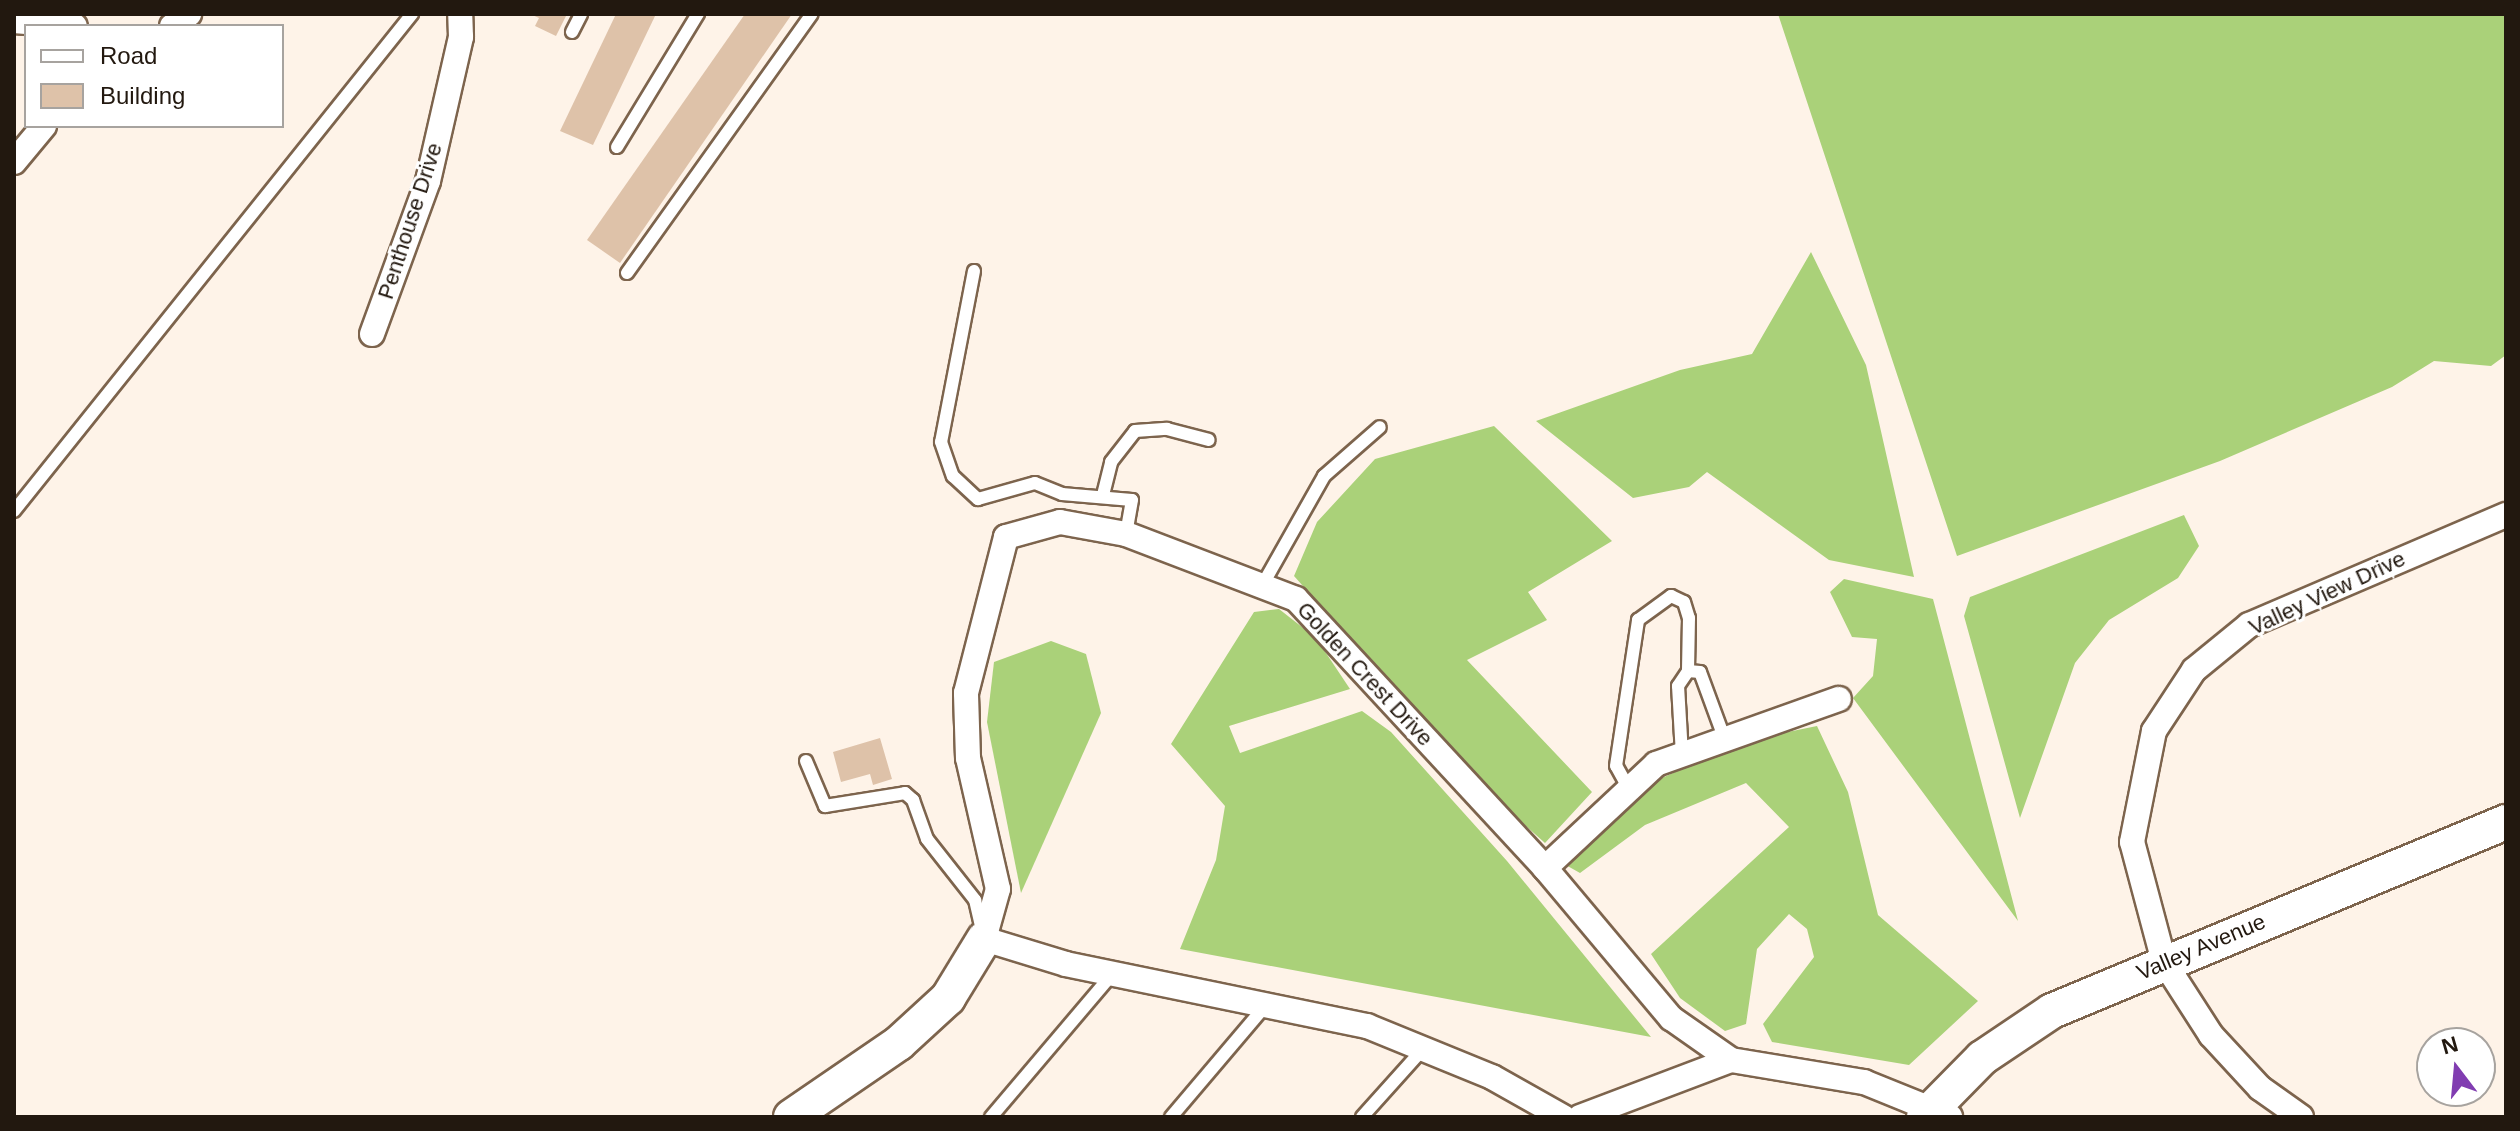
<!DOCTYPE html>
<html>
<head>
<meta charset="utf-8">
<style>
	body { margin:0 }
	#map { position:relative; width:2520px; height:1131px; overflow:hidden; background:#fef3e8; font-family:Helvetica,sans-serif }
	div>[style] { position:absolute }
	.forest>* { inset:0; background:#aad179 }
	.building>* { inset:0; background:#dec2a9 }
	.roads { filter:drop-shadow(2px 0 #7d644d) drop-shadow(-2px 0 #7d644d) drop-shadow(0 2px #7d644d) drop-shadow(0 -2px #7d644d) }
	.lane>* { height:12px; margin:-6px; padding:0 6px; transform-origin:6px; border-radius:6px; background:#fff }
	.street>* { height:24px; margin:-12px; padding:0 12px; transform-origin:12px; border-radius:12px; background:#fff }
	.secondary>* { height:34px; margin:-17px; padding:0 17px; transform-origin:17px; border-radius:17px; background:#fff }
	span { translate:-50% -50%; white-space:nowrap; text-align:center; line-height:1.15; -webkit-text-stroke:6px #fff; paint-order:stroke }
	.street-label { font-size:22px; color:#22180f }
	.frame { position:absolute; inset:0; border:16px solid #22180f; pointer-events:none }
	.legend { position:absolute; left:24px; top:24px; width:260px; height:104px; box-sizing:border-box; background:#fff; border:2px solid #a7a39f; margin:0; padding:10px 14px; list-style:none; font-size:24px; color:#22180f }
	.legend li { display:flex; align-items:center; gap:16px; height:40px }
	.legend b { width:40px; border:2px solid #a7a39f }
	.north { position:absolute; left:2416px; top:1027px; width:80px; height:80px; box-sizing:border-box; background:#fff; border:2px solid #a7a39f; border-radius:50%; rotate:344deg; font-size:22px; font-weight:700; line-height:32px; text-align:center; color:#22180f }
	.north::after { content:''; display:block; margin:auto; width:28px; height:36px; background:#813db1; clip-path:polygon(50% 0,100% 100%,50% 72%,0 100%) }
</style>
</head>
<body>
<div id="map">
	<div class="forest">
		<div style="clip-path:polygon(1778px 14px,2506px 14px,2506px 355px,2491px 366px,2434px 361px,2392px 387px,2220px 461px,1957px 556px)"></div>
		<div style="clip-path:polygon(1811px 252px,1866px 365px,1914px 577px,1829px 560px,1707px 472px,1689px 487px,1633px 498px,1536px 421px,1680px 370px,1752px 354px)"></div>
		<div style="clip-path:polygon(1494px 426px,1612px 541px,1528px 592px,1547px 620px,1467px 660px,1592px 792px,1545px 843px,1486px 790px,1294px 576px,1317px 522px,1375px 459px)"></div>
		<div style="clip-path:polygon(2184px 515px,2199px 546px,2178px 578px,2109px 620px,2075px 663px,2020px 818px,1964px 616px,1970px 597px)"></div>
		<div style="clip-path:polygon(1844px 579px,1933px 599px,2018px 921px,1853px 698px,1873px 676px,1877px 639px,1852px 637px,1830px 592px)"></div>
		<div style="clip-path:polygon(1279px 609px,1316px 638px,1350px 689px,1229px 726px,1240px 753px,1362px 711px,1391px 732px,1507px 861px,1651px 1037px,1180px 949px,1216px 860px,1225px 806px,1171px 744px,1254px 612px)"></div>
		<div style="clip-path:polygon(1051px 641px,1086px 654px,1101px 713px,1021px 893px,987px 722px,994px 662px)"></div>
		<div style="clip-path:polygon(1817px 726px,1848px 792px,1878px 915px,1978px 1001px,1909px 1065px,1772px 1042px,1763px 1024px,1814px 957px,1807px 929px,1789px 914px,1757px 949px,1746px 1024px,1725px 1031px,1680px 998px,1651px 954px,1789px 827px,1746px 783px,1645px 825px,1580px 873px,1564px 864px,1653px 782px,1744px 741px)"></div>
	</div>
	<div class="building">
		<div style="clip-path:polygon(530px 14px,567px 14px,556px 36px,535px 26px,539px 18px)"></div>
		<div style="clip-path:polygon(616px 14px,656px 14px,593px 145px,560px 131px)"></div>
		<div style="clip-path:polygon(745px 14px,792px 14px,620px 263px,587px 240px)"></div>
		<div style="clip-path:polygon(880px 738px,892px 779px,873px 785px,870px 774px,841px 782px,833px 752px)"></div>
	</div>
	<div class="roads">
		<div class="lane">
			<div style="left:572px;top:32px;width:20px;rotate:-63deg"></div>
			<div style="left:617px;top:147px;width:156px;rotate:-58.7deg"></div>
			<div style="left:974px;top:271px;width:174px;rotate:100.9deg"></div>
			<div style="left:941px;top:442px;width:36px;rotate:71deg"></div>
			<div style="left:953px;top:476px;width:34px;rotate:43deg"></div>
			<div style="left:978px;top:499px;width:59px;rotate:-15.7deg"></div>
			<div style="left:1035px;top:483px;width:29px;rotate:22deg"></div>
			<div style="left:1062px;top:494px;width:70px;rotate:4.9deg"></div>
			<div style="left:1132px;top:500px;width:35px;rotate:100deg"></div>
			<div style="left:627px;top:273px;width:318px;rotate:-54.5deg"></div>
			<div style="left:1103px;top:495px;width:34px;rotate:-76deg"></div>
			<div style="left:1111px;top:462px;width:39px;rotate:-52deg"></div>
			<div style="left:1135px;top:431px;width:32px;rotate:-4deg"></div>
			<div style="left:1167px;top:429px;width:43px;rotate:14.7deg"></div>
			<div style="left:14px;top:511px;width:637px;rotate:-51.31deg"></div>
			<div style="left:1263px;top:584px;width:124px;rotate:-60.5deg"></div>
			<div style="left:1324px;top:476px;width:74px;rotate:-41.2deg"></div>
			<div style="left:1682px;top:755px;width:69px;rotate:-93.3deg"></div>
			<div style="left:1678px;top:686px;width:18px;rotate:-56deg"></div>
			<div style="left:1688px;top:671px;width:12px;rotate:5deg"></div>
			<div style="left:1700px;top:672px;width:72px;rotate:69.8deg"></div>
			<div style="left:806px;top:761px;width:49px;rotate:67.1deg"></div>
			<div style="left:825px;top:806px;width:81px;rotate:-9.2deg"></div>
			<div style="left:905px;top:793px;width:11px;rotate:41deg"></div>
			<div style="left:913px;top:800px;width:41px;rotate:70.3deg"></div>
			<div style="left:927px;top:839px;width:78px;rotate:51.8deg"></div>
			<div style="left:975px;top:900px;width:32px;rotate:77deg"></div>
			<div style="left:1629px;top:789px;width:26px;rotate:-119deg"></div>
			<div style="left:1616px;top:766px;width:148px;rotate:-81.4deg"></div>
			<div style="left:1638px;top:620px;width:41px;rotate:-36deg"></div>
			<div style="left:1671px;top:596px;width:14px;rotate:25deg"></div>
			<div style="left:1684px;top:602px;width:17px;rotate:73deg"></div>
			<div style="left:1689px;top:618px;width:53px;rotate:91.1deg"></div>
			<div style="left:991px;top:1117px;width:189px;rotate:-49.7deg"></div>
			<div style="left:1171px;top:1117px;width:148px;rotate:-49.7deg"></div>
			<div style="left:1362px;top:1117px;width:91px;rotate:-48.1deg"></div>
		</div>
		<div class="street">
			<div style="left:14px;top:21px;width:61px;rotate:4.7deg"></div>
			<div style="left:172px;top:26px;width:21px;rotate:-35deg"></div>
			<div style="left:14px;top:162px;width:47px;rotate:-50.2deg"></div>
			<div style="left:372px;top:334px;width:163px;rotate:-69.9deg"></div>
			<div style="left:428px;top:181px;width:148px;rotate:-77.1deg"></div>
			<div style="left:461px;top:37px;width:23px;rotate:-92deg"></div>
			<div style="left:1545px;top:868px;width:152px;rotate:-43.1deg"></div>
			<div style="left:1656px;top:764px;width:194px;rotate:-19.6deg"></div>
			<div style="left:1563px;top:1117px;width:81px;rotate:-150.6deg"></div>
			<div style="left:1492px;top:1077px;width:135px;rotate:-157.8deg"></div>
			<div style="left:1367px;top:1026px;width:307px;rotate:-168.4deg"></div>
			<div style="left:1066px;top:964px;width:86px;rotate:-163deg"></div>
			<div style="left:984px;top:939px;width:52px;rotate:-74.4deg"></div>
			<div style="left:998px;top:889px;width:134px;rotate:-102.9deg"></div>
			<div style="left:968px;top:758px;width:65px;rotate:-91.8deg"></div>
			<div style="left:966px;top:693px;width:161px;rotate:-75.6deg"></div>
			<div style="left:1006px;top:537px;width:56px;rotate:-15.5deg"></div>
			<div style="left:1060px;top:522px;width:67px;rotate:10.3deg"></div>
			<div style="left:1126px;top:534px;width:182px;rotate:20.9deg"></div>
			<div style="left:1296px;top:599px;width:367px;rotate:47.2deg"></div>
			<div style="left:1545px;top:868px;width:196px;rotate:50deg"></div>
			<div style="left:1671px;top:1018px;width:73px;rotate:35deg"></div>
			<div style="left:1731px;top:1060px;width:135px;rotate:9.4deg"></div>
			<div style="left:1864px;top:1082px;width:93px;rotate:22.1deg"></div>
			<div style="left:1580px;top:1117px;width:161px;rotate:-20.7deg"></div>
			<div style="left:2301px;top:1117px;width:50px;rotate:-144.7deg"></div>
			<div style="left:2260px;top:1088px;width:72px;rotate:-132.8deg"></div>
			<div style="left:2211px;top:1035px;width:87px;rotate:-122.8deg"></div>
			<div style="left:2164px;top:962px;width:124px;rotate:-104.9deg"></div>
			<div style="left:2132px;top:842px;width:113px;rotate:-78.8deg"></div>
			<div style="left:2154px;top:731px;width:73px;rotate:-56.7deg"></div>
			<div style="left:2194px;top:670px;width:71px;rotate:-39.3deg"></div>
			<div style="left:2249px;top:625px;width:280px;rotate:-23.2deg"></div>
		</div>
		<div class="secondary">
			<div style="left:791px;top:1117px;width:131px;rotate:-34.4deg"></div>
			<div style="left:899px;top:1043px;width:67px;rotate:-42.6deg"></div>
			<div style="left:948px;top:998px;width:69px;rotate:-58.6deg"></div>
			<div style="left:1924px;top:1117px;width:83px;rotate:-45.5deg"></div>
			<div style="left:1982px;top:1058px;width:84px;rotate:-33.9deg"></div>
			<div style="left:2052px;top:1011px;width:492px;rotate:-22.6deg"></div>
		</div>
	</div>
	<div class="street-label">
		<span style="left:410px;top:221px;rotate:-72deg">Penthouse Drive</span>
		<span style="left:2327px;top:593px;rotate:-25deg">Valley View Drive</span>
		<span style="left:1365px;top:674px;rotate:47deg">Golden Crest Drive</span>
		<span style="left:2201px;top:947px;rotate:-23deg">Valley Avenue</span>
	</div>
	<div class="frame"></div>
	<ul class="legend">
	<li><b style="height:10px;background:#fff"></b>Road</li>
	<li><b style="height:22px;background:#dec2a9"></b>Building</li>
	</ul>
	<div class="north">N</div>
</div>
</body>
</html>
